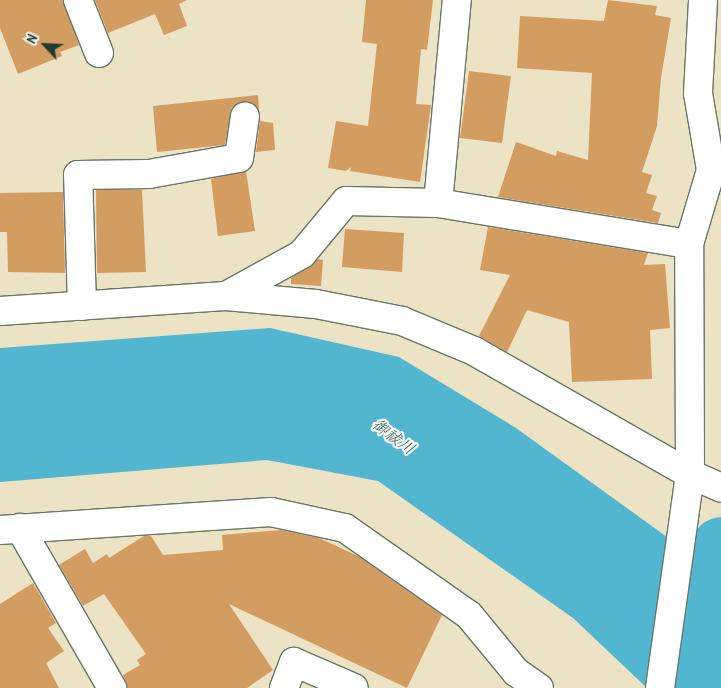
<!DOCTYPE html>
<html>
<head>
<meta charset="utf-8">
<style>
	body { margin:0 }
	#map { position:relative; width:721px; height:688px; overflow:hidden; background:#ece2c4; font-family:"Patrick Hand","Klee One",sans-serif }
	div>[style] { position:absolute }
	.water>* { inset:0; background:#52b6d1 }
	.river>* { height:58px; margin:-29px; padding:0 29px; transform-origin:29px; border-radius:29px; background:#52b6d1 }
	.building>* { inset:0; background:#d39c61 }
	.roads { filter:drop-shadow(1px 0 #677766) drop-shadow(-1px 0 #677766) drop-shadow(0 1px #677766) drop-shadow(0 -1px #677766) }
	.minor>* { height:28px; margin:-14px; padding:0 14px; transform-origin:14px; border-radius:14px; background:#fff }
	span { translate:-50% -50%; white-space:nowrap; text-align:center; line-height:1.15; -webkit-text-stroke:4.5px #f6f6f2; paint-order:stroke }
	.water-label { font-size:16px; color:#2c5b5b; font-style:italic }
	.north { position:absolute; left:20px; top:20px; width:50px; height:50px; -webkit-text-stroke:4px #f6f6f2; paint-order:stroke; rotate:295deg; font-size:14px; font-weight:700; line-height:20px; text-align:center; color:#1f3d34 }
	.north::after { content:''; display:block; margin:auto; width:18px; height:22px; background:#1f3d34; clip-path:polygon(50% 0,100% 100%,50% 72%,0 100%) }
</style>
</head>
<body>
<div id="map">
	<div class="water">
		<div style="clip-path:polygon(270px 328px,399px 357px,516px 428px,721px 576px,721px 688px,647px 688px,573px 618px,378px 481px,267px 460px,0 482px,0 348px)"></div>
	</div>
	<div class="river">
		<div style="left:700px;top:650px;width:106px;rotate:-78.6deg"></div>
	</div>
	<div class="building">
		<div style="clip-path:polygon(0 0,63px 0,79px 45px,60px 52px,62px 56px,18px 74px,0 28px)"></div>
		<div style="clip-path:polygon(95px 0,187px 0,179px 4px,187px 26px,164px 35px,155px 14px,108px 33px)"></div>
		<div style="clip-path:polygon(366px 0,433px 0,427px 50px,421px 49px,416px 104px,431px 105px,420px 182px,350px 171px,351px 167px,346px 171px,328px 168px,336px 121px,368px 126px,377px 44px,362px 42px)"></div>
		<div style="clip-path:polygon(608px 0,657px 6px,655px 15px,671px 18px,661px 78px,657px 126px,642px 172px,652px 175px,646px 193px,657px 196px,652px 210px,661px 213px,658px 223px,498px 197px,516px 142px,556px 156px,557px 151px,588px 160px,592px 73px,517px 68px,520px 16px,604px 21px)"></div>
		<div style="clip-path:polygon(469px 71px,511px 76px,502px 143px,460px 138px)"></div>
		<div style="clip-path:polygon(258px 95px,259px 109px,247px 101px,232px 107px,225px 145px,157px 152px,153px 106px)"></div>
		<div style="clip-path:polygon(260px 121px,273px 123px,275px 150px,256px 152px)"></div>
		<div style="clip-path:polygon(246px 171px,255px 231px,218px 236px,211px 179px)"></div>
		<div style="clip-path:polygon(96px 190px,142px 190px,146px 272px,97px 273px)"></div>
		<div style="clip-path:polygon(63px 192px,65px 273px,8px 272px,7px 232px,0 232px,0 193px)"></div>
		<div style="clip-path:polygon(488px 227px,648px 253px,644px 265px,665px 264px,670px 328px,650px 330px,652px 379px,572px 382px,569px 322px,527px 310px,507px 352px,479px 336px,510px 275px,480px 270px)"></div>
		<div style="clip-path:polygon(345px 229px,404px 233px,402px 272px,342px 267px)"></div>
		<div style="clip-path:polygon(318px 259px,323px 260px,321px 286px,291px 284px,291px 278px)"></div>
		<div style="clip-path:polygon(281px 530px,319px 538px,360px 557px,442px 615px,407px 688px,229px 604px,273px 670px,247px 688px,128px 688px,123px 675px,140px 665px,137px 660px,146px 654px,104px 594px,83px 606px,59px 565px,85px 549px,93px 563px,107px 554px,109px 558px,144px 536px,151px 536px,163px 555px,223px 550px,222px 535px)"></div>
		<div style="clip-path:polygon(33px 583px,56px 623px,48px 628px,64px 651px,46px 663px,59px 688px,0 688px,0 604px)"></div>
	</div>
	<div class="roads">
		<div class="minor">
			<div style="left:78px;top:0;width:57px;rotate:68.4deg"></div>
			<div style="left:438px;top:203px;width:204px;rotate:-84.7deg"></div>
			<div style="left:226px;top:296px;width:87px;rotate:-28.9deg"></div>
			<div style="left:302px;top:254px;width:69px;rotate:-50.3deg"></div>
			<div style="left:346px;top:201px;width:92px;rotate:1.2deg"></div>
			<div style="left:438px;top:203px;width:254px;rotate:9.3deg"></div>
			<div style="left:82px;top:306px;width:131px;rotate:-91.7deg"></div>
			<div style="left:78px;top:175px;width:71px;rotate:-0.8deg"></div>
			<div style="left:149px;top:174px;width:91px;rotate:-10.1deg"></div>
			<div style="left:239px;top:158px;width:42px;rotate:-81.9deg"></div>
			<div style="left:0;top:311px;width:226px;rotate:-3.8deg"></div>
			<div style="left:226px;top:296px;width:90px;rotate:5.1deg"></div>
			<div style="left:316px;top:304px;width:88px;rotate:11.2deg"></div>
			<div style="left:402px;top:321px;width:78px;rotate:22.6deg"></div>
			<div style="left:474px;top:351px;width:249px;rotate:29.7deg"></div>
			<div style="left:690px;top:474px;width:34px;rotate:24deg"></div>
			<div style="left:20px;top:528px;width:185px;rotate:60.1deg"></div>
			<div style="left:0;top:530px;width:272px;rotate:-3.8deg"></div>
			<div style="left:271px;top:512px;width:76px;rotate:12.2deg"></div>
			<div style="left:345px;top:528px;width:151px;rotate:35.1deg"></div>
			<div style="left:469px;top:615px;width:74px;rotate:50.5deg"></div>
			<div style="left:516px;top:672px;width:28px;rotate:35deg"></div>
			<div style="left:284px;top:688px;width:28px;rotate:-69deg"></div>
			<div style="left:294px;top:662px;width:65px;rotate:23.4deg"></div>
			<div style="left:660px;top:688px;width:216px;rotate:-82deg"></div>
			<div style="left:690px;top:474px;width:230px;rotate:-90.2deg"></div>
			<div style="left:689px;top:244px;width:77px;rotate:-73.4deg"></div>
			<div style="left:711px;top:170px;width:78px;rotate:-99.6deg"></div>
			<div style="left:698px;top:93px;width:93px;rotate:-86.9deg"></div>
		</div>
	</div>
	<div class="water-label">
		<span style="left:394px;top:436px;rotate:36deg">御祓川</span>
	</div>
	<div class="north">N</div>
</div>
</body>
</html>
